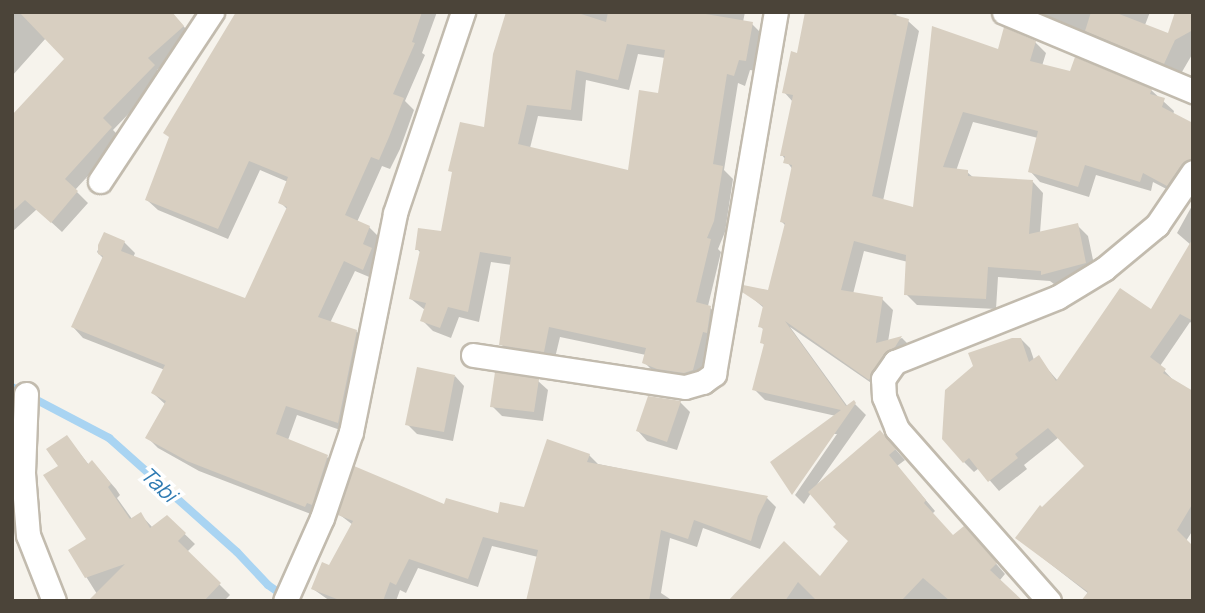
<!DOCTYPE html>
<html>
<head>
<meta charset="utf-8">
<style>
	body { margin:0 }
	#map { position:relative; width:1205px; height:613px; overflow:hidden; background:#f6f3ec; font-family:Manrope,sans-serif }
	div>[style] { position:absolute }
	.shadow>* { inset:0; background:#0003 }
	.stream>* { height:8px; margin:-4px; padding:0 4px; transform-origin:4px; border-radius:4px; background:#a9d4f2 }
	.building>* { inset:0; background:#d8cfc1 }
	.roads { filter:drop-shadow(2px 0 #c2bbae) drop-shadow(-2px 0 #c2bbae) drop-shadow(0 2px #c2bbae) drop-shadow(0 -2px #c2bbae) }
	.minor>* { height:23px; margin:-11.5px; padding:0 11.5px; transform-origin:11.5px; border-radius:11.5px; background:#fff }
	span { translate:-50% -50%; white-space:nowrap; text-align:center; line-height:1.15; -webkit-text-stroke:7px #fff; paint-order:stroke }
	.water-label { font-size:21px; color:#2e7ab2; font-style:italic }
	.frame { position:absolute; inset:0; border:14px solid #4b4439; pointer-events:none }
</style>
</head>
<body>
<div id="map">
	<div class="shadow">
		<div style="clip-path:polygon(12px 12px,171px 12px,193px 37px,157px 70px,164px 77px,113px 130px,122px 139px,75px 190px,88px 203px,62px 232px,37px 209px,12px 232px,12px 118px,66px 59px,46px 38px,12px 76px)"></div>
		<div style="clip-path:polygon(238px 12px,437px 12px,422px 53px,425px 55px,405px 101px,414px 110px,400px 149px,390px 169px,382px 166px,357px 222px,369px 227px,380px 238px,374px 252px,382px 260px,374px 279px,355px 271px,330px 323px,356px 331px,367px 342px,349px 433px,297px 415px,288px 440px,327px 457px,338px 468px,316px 516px,199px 471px,158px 448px,147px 437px,166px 405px,153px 393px,165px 370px,83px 338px,73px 327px,104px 259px,97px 252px,105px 234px,124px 242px,135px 253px,133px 258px,246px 300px,288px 210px,280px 202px,288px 182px,260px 170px,228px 239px,158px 210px,147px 200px)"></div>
		<div style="clip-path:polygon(evenodd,509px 12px,745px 12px,743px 22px,752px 24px,763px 35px,757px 71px,750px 70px,745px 86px,738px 83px,724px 170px,733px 179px,725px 232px,718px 249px,721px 252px,708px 306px,722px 319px,704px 381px,655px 373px,644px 362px,646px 355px,560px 337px,554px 362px,512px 355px,501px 344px,512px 265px,491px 262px,479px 322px,459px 317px,451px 338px,433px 331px,422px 320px,425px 310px,411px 299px,421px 253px,417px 249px,443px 233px,486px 129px,509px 12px,638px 54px,665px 58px,660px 95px,629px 172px,530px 148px,538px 116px,582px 121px,586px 80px,629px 90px,638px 54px)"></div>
		<div style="clip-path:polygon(807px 12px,897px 12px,896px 17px,908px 21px,919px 31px,883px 201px,915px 210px,933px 29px,999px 51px,1035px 42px,1046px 53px,1042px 66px,1151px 90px,1174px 111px,1173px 115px,1193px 125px,1193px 174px,1178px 195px,1153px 182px,1151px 191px,1096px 175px,1089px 197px,1040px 182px,1030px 171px,1038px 138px,973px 122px,956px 171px,967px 172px,974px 178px,1033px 182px,1043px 193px,1040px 233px,1077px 225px,1088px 236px,1096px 274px,1054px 284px,1050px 281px,998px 277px,996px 309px,917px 305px,906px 294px,908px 262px,864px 251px,853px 294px,882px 299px,893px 310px,888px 342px,902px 338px,912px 348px,880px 389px,790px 327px,848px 407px,854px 403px,866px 415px,816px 486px,880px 432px,905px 460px,897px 466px,935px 511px,932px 514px,953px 537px,974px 538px,1005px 574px,1000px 580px,1020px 601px,730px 601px,784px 544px,821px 578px,850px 541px,811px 493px,804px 504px,795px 495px,837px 434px,833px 434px,836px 416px,765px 400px,754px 389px,765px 346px,762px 342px,765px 331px,760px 326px,764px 308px,744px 291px,770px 292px,786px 226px,782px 222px,793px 170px,782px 155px,793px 102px,784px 92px,798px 55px)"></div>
		<div style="clip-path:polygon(1020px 12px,1150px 12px,1145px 25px,1169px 35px,1193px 12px,1193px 53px,1179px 77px)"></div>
		<div style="clip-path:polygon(1193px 204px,1193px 324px,1190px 322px,1160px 366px,1174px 381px,1193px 393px,1193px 530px,1186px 541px,1089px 594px,1017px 538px,1086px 466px,1059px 437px,1024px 465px,1027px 469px,999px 491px,979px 468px,974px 472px,964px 462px,975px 367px,971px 354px,1020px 338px,1030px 348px,1034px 360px,1038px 358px,1058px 381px,1152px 312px,1191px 245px,1177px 233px)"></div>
		<div style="clip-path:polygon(455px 376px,464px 386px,453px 441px,417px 434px,407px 424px)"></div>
		<div style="clip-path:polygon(538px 381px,548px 390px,543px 421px,502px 416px,492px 406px)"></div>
		<div style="clip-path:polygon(680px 402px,690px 412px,677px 450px,647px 441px,638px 431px)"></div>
		<div style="clip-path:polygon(67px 437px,89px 465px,102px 473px,116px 489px,120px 495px,117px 498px,132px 519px,141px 515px,153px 528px,167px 517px,195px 544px,187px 552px,230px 595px,224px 601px,90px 601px,97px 594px,70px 551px,88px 540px,61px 467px)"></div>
		<div style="clip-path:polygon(589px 455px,598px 464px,767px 498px,776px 507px,760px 549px,703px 528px,697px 547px,670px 538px,661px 593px,673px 601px,528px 601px,538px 557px,492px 546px,478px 587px,418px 568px,406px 593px,400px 590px,396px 601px,330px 601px,313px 589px,330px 567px,353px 525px,340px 515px,445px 506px,499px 515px,525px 509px)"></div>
	</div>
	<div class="stream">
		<div style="left:12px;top:387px;width:110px;rotate:27.7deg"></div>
		<div style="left:109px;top:438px;width:171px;rotate:41.7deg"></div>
		<div style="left:237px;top:552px;width:45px;rotate:46.8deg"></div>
		<div style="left:268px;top:585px;width:21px;rotate:35deg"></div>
	</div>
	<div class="building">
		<div style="clip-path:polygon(19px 12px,172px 12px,184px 26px,148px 58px,155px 65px,103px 118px,112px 127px,65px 179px,78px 191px,51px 223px,25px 200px,12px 212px,12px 115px,64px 59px)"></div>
		<div style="clip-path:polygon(236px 12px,422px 12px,412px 42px,415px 43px,393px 94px,404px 98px,389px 137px,379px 160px,371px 157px,345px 215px,370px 226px,363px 244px,372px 248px,363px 270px,344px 261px,318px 317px,357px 330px,338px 423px,286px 406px,276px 434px,328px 455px,312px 505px,307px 503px,305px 507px,187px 461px,145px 438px,166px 401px,151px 393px,165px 365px,71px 327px,103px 256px,98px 254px,98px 245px,104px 232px,125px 241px,121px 251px,245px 298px,287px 207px,278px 203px,288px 177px,249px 161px,218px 229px,145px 200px,169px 137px,163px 133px)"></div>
		<div style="clip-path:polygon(evenodd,506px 12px,575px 12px,606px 22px,608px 12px,694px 12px,753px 22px,746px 61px,739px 60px,734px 76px,727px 74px,713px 164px,723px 166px,714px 221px,707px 238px,711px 239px,696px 302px,711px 306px,707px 333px,703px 332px,693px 370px,684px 373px,657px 369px,642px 363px,646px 348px,549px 327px,544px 352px,499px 345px,511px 257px,480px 252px,468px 312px,448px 307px,440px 328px,420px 321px,426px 303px,409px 299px,420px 250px,415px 250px,418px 228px,441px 231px,452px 172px,448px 171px,460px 122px,484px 127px,493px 54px,506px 12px,627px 44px,665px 50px,658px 93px,639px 90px,628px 170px,518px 144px,527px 105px,571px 110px,576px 70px,618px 80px,627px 44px)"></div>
		<div style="clip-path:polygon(805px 12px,884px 12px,909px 19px,872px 196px,913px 207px,932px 26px,998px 49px,1004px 27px,1036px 41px,1030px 61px,1070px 71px,1075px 57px,1152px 89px,1150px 94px,1165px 98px,1162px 107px,1193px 123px,1193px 158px,1182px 164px,1167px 186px,1143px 173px,1140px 182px,1085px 165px,1078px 187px,1028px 172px,1038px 131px,963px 112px,943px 167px,968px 170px,968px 176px,1033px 180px,1029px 234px,1078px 223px,1086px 263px,1041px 275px,1041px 271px,988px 267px,986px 299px,904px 295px,906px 255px,854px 241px,841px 290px,883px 297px,876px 343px,902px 336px,895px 347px,884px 354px,869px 380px,785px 321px,846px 406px,854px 400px,856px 403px,792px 495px,770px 462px,841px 410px,752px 390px,764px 344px,760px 343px,763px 328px,758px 327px,763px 306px,742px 292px,743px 285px,768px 290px,785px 223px,780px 222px,792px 165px,783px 163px,785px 156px,780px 156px,793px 95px,782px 93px,791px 51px,797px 53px)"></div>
		<div style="clip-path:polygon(1091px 12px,1114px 12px,1168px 33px,1175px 12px,1193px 12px,1193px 30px,1175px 40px,1164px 64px,1085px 31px)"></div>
		<div style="clip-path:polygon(1193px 238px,1193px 321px,1180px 314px,1150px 357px,1166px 369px,1163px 373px,1193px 391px,1193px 503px,1177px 530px,1193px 546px,1193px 601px,1081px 601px,1088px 592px,1015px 538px,1040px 505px,1042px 507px,1084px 466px,1048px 428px,1015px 454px,1018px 458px,988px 482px,969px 458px,963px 463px,942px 439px,945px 390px,973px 366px,968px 353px,1012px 338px,1021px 338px,1029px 362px,1039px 355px,1056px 381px,1120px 288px,1151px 309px)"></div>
		<div style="clip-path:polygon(417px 367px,455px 375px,444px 432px,405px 425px)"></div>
		<div style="clip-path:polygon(495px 372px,539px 379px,534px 412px,490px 407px)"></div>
		<div style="clip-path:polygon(648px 396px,681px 401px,667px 442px,636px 431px)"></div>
		<div style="clip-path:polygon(880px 430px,896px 449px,889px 455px,926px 500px,924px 503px,953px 535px,964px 526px,997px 563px,990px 570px,1023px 601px,950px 601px,923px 578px,901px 601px,817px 601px,798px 582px,785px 601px,728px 601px,784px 541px,820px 576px,848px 541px,833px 527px,836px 524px,808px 492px)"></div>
		<div style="clip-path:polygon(67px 435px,88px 464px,92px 460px,106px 477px,111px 484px,108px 487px,130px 519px,141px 512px,150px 528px,167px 515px,186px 533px,178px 541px,221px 583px,204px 601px,88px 601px,125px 564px,85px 578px,68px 550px,86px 539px,43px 475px,58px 466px,46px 449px)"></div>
		<div style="clip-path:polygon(547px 439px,590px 454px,587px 462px,768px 496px,758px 516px,751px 541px,694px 520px,688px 539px,661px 530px,649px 601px,526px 601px,538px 550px,483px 537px,468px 579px,409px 559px,396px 585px,390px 582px,383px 601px,342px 601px,311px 589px,322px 562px,329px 565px,353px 521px,338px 515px,354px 466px,444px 504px,446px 498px,498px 513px,500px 502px,524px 507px)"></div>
	</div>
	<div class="roads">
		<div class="minor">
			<div style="left:1004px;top:12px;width:205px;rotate:22.7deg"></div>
			<div style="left:100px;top:181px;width:203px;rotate:-56.5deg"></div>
			<div style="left:473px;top:355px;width:214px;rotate:8.6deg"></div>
			<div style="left:685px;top:387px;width:19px;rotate:-16deg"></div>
			<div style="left:703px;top:382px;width:14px;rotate:-36deg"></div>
			<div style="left:714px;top:374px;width:367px;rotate:-80.3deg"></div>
			<div style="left:26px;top:394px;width:79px;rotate:92.2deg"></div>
			<div style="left:23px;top:473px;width:62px;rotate:85.4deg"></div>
			<div style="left:28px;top:535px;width:71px;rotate:68.5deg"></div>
			<div style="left:285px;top:601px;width:91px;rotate:-66deg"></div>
			<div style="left:322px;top:518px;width:91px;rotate:-71.4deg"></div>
			<div style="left:351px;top:432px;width:223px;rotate:-78.6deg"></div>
			<div style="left:395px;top:213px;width:212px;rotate:-71.3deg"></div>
			<div style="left:1049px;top:601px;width:230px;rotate:-131.5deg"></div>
			<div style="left:897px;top:429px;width:35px;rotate:-112deg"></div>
			<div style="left:884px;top:397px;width:18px;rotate:-93deg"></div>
			<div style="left:883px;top:379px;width:21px;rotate:-55deg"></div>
			<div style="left:895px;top:362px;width:175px;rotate:-21.7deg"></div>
			<div style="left:1058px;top:297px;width:54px;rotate:-31.3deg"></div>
			<div style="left:1104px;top:269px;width:69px;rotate:-39.7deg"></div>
			<div style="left:1157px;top:225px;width:64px;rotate:-55.8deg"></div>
		</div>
	</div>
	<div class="water-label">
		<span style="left:159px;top:484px;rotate:43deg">Tabi</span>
	</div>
	<div class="frame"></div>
</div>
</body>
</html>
